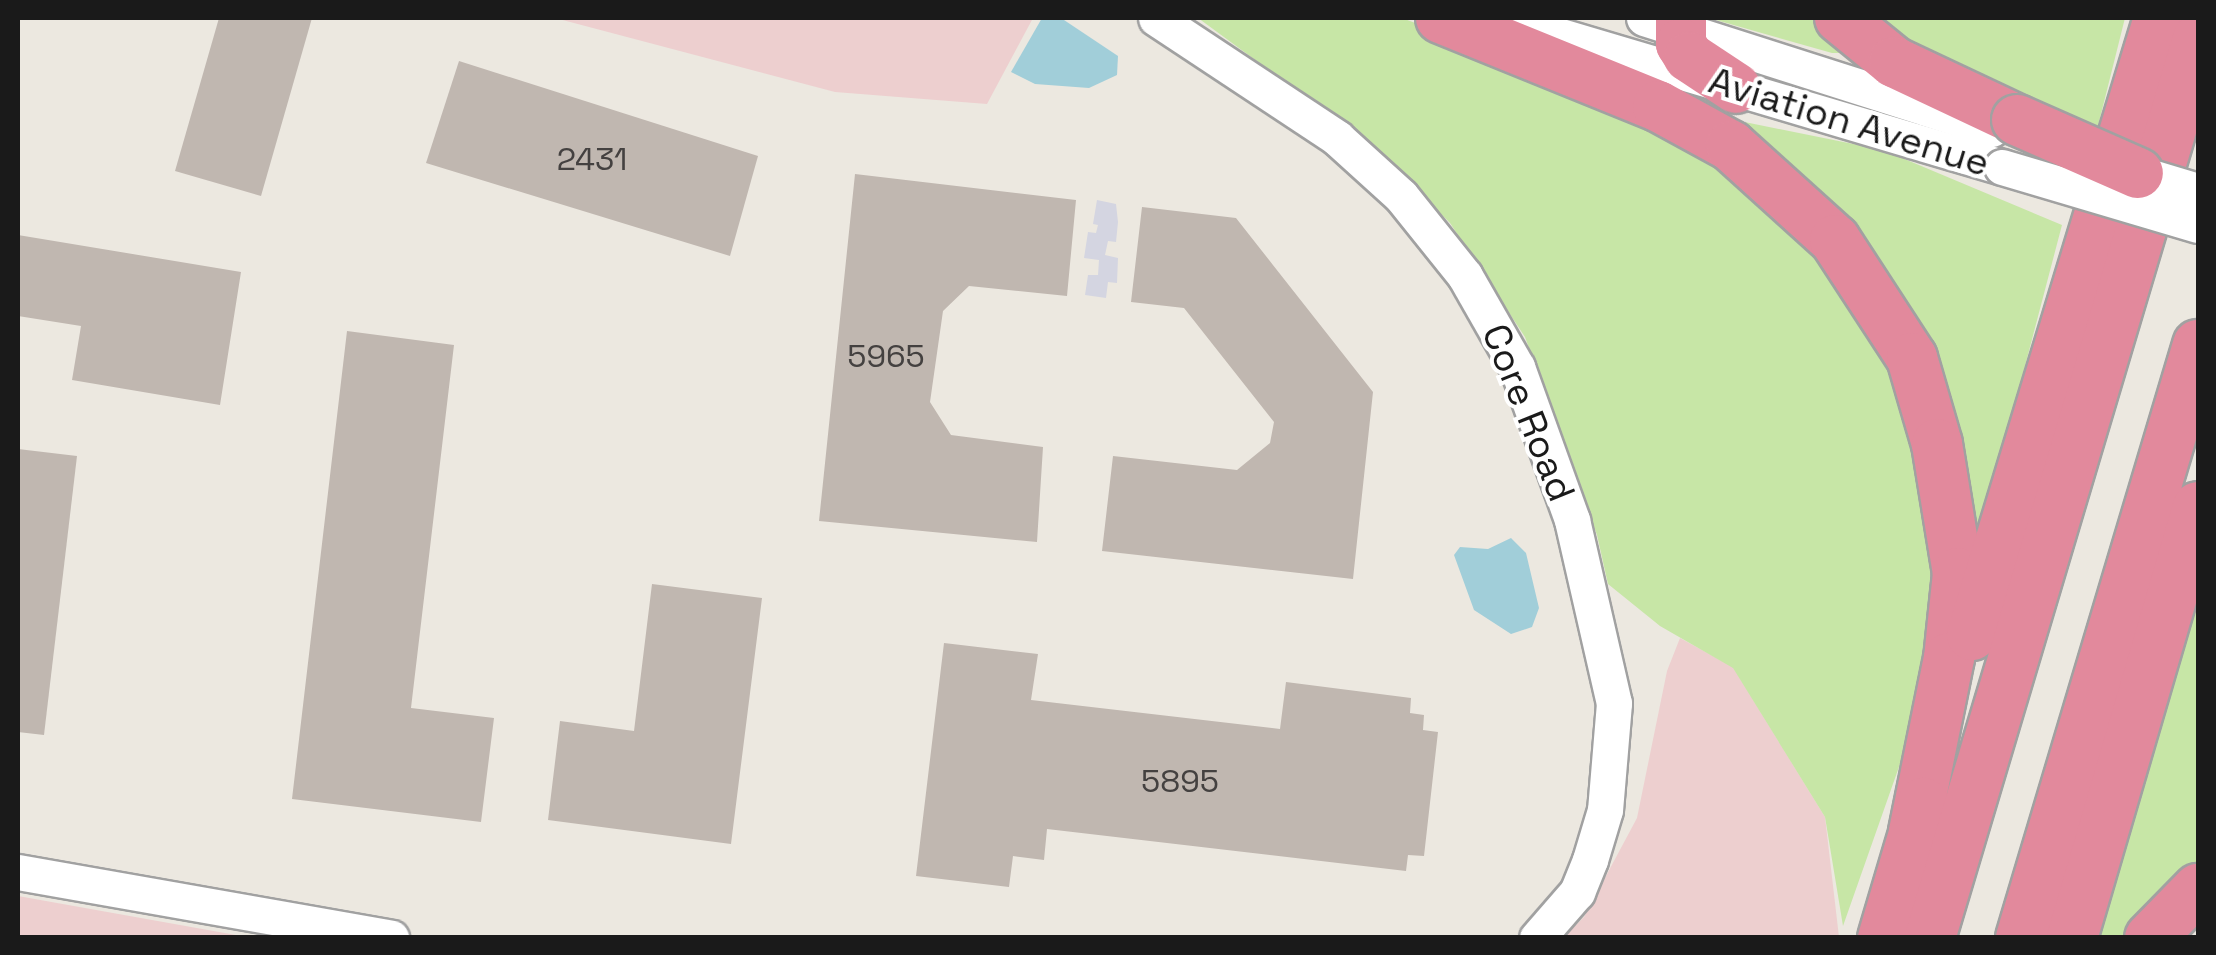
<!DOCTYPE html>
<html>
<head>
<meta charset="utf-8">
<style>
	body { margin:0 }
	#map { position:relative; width:2216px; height:955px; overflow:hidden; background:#ece8e0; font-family:"Space Grotesk",sans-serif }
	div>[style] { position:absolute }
	.commercial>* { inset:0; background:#edcfcf }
	.grass>* { inset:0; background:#c7e6a6 }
	.plaza>* { inset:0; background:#d4d5e1 }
	.water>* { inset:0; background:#a1ced9 }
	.building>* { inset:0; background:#c0b7b0 }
	.roads { filter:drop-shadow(2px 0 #a1a1a1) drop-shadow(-2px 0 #a1a1a1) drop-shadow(0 2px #a1a1a1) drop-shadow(0 -2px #a1a1a1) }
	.tertiary>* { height:35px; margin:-17.5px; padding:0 17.5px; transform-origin:17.5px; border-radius:17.5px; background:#fff }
	.motorway>* { height:50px; margin:-25px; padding:0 25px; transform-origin:25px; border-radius:25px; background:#e2899c }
	.bridges { filter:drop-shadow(2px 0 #a1a1a1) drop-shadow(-2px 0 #a1a1a1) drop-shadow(0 2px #a1a1a1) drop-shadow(0 -2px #a1a1a1) }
	.tertiary-bridge>* { height:35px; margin:-17.5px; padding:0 17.5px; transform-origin:17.5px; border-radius:17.5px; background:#fff }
	.motorway-bridge>* { height:50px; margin:-25px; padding:0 25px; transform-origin:25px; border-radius:25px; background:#e2899c }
	span { translate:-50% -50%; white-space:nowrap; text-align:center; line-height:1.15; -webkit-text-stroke:8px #fff; paint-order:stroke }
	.number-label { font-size:32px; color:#444140 }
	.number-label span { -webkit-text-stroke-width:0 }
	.street-label { font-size:38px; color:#1a1a1a }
	.frame { position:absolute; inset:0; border:20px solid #1a1a1a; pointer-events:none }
</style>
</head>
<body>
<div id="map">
	<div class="commercial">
		<div style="clip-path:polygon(555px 18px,1033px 18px,987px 104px,835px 92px)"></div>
		<div style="clip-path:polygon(1680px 638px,1733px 667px,1825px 817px,1839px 937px,1563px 938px,1584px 917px,1637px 818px,1667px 671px)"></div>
		<div style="clip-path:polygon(18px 896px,247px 937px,18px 937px)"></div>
	</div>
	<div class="grass">
		<div style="clip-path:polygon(1198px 18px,1402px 18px,1592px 90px,1693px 141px,1824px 257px,1878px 334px,1914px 429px,1937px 598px,1913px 727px,1843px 926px,1825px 817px,1733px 668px,1660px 626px,1608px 584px,1597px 535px,1525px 337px,1450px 223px,1374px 147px)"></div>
		<div style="clip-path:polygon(1709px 18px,1821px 18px,1847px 53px,1832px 53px)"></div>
		<div style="clip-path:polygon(1867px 18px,2125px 18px,2096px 134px,2019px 106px)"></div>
		<div style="clip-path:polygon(1720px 117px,1883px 150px,2062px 225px,1968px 583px,1944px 411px)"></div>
		<div style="clip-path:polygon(2198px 574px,2198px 869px,2130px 937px,2099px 938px)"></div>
	</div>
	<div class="plaza">
		<div style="clip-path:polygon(1097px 200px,1116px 204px,1118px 222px,1116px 242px,1108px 241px,1105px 255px,1118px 258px,1117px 283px,1108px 282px,1106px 298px,1085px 295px,1088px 275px,1098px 275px,1099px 260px,1084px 258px,1088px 232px,1096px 233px,1098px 225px,1093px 224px)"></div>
	</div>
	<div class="water">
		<div style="clip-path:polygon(1042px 18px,1061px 18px,1118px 56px,1117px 75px,1089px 88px,1035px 84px,1011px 72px)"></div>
		<div style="clip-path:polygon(1511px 538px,1526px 553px,1539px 608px,1532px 627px,1511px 634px,1474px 610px,1454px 555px,1460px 547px,1488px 549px)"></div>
	</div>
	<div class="building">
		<div style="clip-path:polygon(219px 18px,312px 18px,261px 196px,175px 171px)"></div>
		<div style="clip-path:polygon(459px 61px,758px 156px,730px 256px,426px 163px)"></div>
		<div style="clip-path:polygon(855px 174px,1076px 200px,1067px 296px,969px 286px,943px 311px,930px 402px,951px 435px,1043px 447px,1037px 542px,819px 521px)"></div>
		<div style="clip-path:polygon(1142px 207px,1236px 218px,1373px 392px,1353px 579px,1102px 551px,1113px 456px,1237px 470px,1270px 443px,1274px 422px,1184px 308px,1131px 302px)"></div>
		<div style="clip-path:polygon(18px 235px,241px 272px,220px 405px,72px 380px,81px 326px,18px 316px)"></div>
		<div style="clip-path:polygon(347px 331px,454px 345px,411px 708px,494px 718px,481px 822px,292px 799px)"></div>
		<div style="clip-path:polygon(18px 449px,77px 456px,44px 735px,18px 732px)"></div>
		<div style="clip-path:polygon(652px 584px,762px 598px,731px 844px,548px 820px,560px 721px,634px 731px)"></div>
		<div style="clip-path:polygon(944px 643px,1038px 654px,1031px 700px,1280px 729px,1286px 682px,1411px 698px,1410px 713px,1424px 715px,1423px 730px,1438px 732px,1424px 856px,1408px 855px,1406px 871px,1047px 829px,1044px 860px,1013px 856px,1009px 887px,916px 876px)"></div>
	</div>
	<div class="roads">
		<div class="tertiary">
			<div style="left:1156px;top:18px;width:217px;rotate:33.5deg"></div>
			<div style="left:1337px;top:138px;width:86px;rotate:42.2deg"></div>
			<div style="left:1401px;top:196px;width:102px;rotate:51.3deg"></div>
			<div style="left:1465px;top:276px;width:105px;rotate:60.3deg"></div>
			<div style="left:1517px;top:367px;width:163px;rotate:70.2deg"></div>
			<div style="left:1572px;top:520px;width:188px;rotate:77.1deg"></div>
			<div style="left:1614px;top:703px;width:107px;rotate:94.8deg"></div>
			<div style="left:1605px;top:810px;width:52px;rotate:106.7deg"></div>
			<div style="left:1590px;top:860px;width:35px;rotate:112deg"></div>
			<div style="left:1577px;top:892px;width:61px;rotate:131deg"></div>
			<div style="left:1500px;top:18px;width:524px;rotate:16.53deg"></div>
			<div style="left:1644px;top:18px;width:365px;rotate:17.7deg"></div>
			<div style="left:18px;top:872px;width:379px;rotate:10deg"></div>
		</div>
		<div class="motorway">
			<div style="left:1441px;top:18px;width:234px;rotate:22.1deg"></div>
			<div style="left:1658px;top:106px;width:83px;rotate:28.7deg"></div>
			<div style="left:1731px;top:146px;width:140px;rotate:42.1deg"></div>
			<div style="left:1835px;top:240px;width:141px;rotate:56.9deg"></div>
			<div style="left:1912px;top:358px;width:90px;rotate:73.8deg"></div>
			<div style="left:1937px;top:444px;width:131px;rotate:80.8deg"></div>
			<div style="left:1958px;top:573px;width:85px;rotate:96deg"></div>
			<div style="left:1949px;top:658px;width:177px;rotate:101.4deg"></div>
			<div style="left:1681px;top:18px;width:26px;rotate:90deg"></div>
			<div style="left:1681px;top:44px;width:15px;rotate:58deg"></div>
			<div style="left:1689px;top:57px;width:56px;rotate:33.4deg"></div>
			<div style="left:1840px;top:18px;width:70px;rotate:39.2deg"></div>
			<div style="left:1894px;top:62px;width:136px;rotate:25.2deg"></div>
			<div style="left:1972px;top:635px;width:645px;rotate:-73.14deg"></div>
			<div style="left:1883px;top:938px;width:141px;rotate:-73.5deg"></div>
			<div style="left:1930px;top:938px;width:938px;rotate:-73.4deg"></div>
			<div style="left:2021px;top:938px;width:619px;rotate:-73.38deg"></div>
			<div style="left:2072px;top:938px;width:449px;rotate:-73.7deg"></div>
			<div style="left:2150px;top:938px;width:69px;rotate:-45.6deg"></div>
		</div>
	</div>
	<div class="bridges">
		<div class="tertiary-bridge">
			<div style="left:2002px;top:167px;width:204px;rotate:16.5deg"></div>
			<div style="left:2118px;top:167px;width:84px;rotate:16.7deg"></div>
		</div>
		<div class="motorway-bridge">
			<div style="left:2017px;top:120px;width:132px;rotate:23.7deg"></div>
		</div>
	</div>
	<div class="number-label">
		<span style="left:592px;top:159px">2431</span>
		<span style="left:886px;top:356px">5965</span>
		<span style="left:1180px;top:781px">5895</span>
	</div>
	<div class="street-label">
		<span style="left:1849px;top:122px;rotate:17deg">Aviation Avenue</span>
		<span style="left:1528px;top:413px;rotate:68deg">Core Road</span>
	</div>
	<div class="frame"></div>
</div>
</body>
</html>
